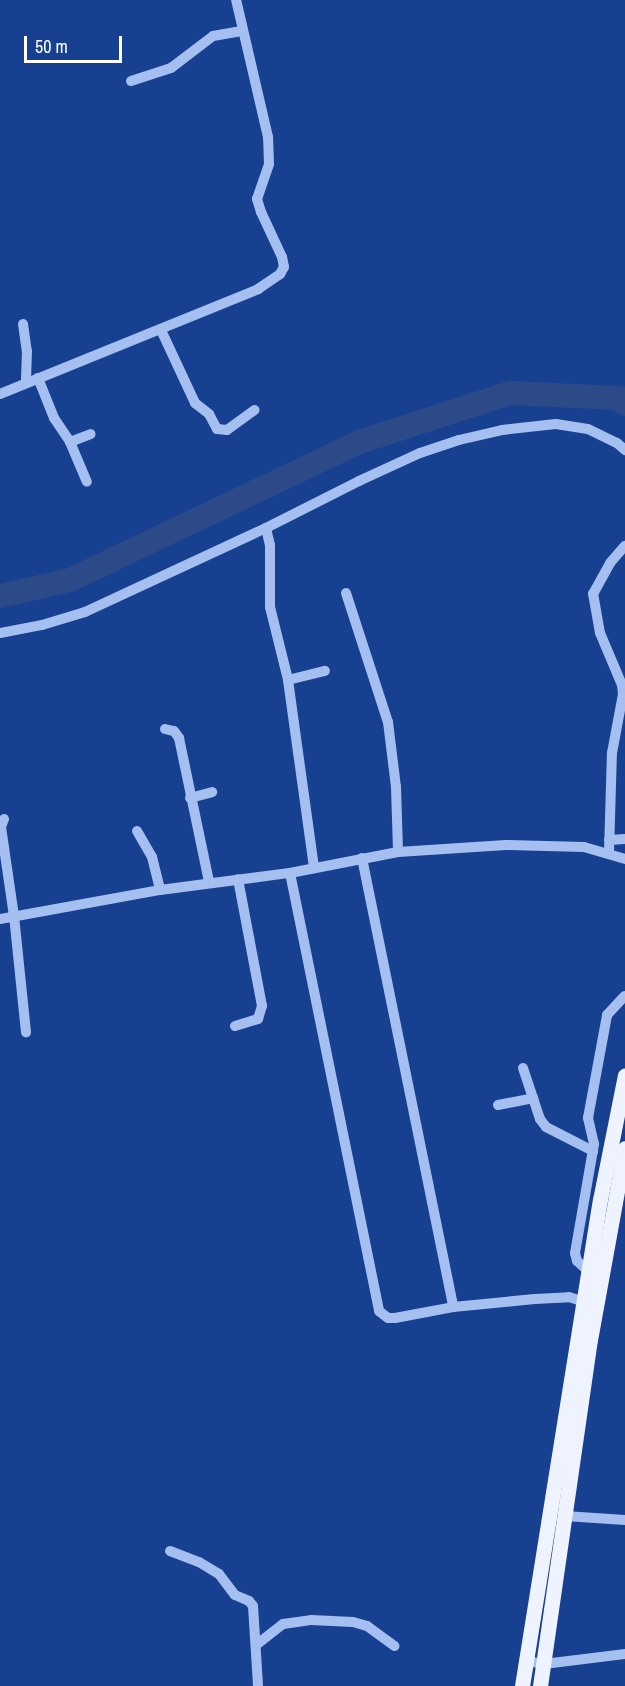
<!DOCTYPE html>
<html>
<head>
<meta charset="utf-8">
<style>
	body { margin:0 }
	#map { position:relative; width:625px; height:1686px; overflow:hidden; background:#174091; font-family:"Archivo Narrow",sans-serif }
	div>[style] { position:absolute }
	.river>* { height:24px; margin:-12px; padding:0 12px; transform-origin:12px; border-radius:12px; background:#2c4a87 }
	.minor>* { height:10px; margin:-5px; padding:0 5px; transform-origin:5px; border-radius:5px; background:#a5bff0 }
	.major>* { height:15px; margin:-7.5px; padding:0 7.5px; transform-origin:7.5px; border-radius:7.5px; background:#eef3ff }
	span { translate:-50% -50%; white-space:nowrap; text-align:center; line-height:1.15; -webkit-text-stroke:4.5px #174091; paint-order:stroke }
	.scale { position:absolute; left:24px; top:36px; width:98px; height:27px; box-sizing:border-box; border:3px solid #fff; border-top:0; padding-left:8px; font-size:18px; line-height:21px; white-space:nowrap; color:#fff; -webkit-text-stroke:4px #174091; paint-order:stroke }
</style>
</head>
<body>
<div id="map">
	<div class="river">
		<div style="left:0;top:596px;width:72px;rotate:-12.9deg"></div>
		<div style="left:70px;top:580px;width:320px;rotate:-25.5deg"></div>
		<div style="left:359px;top:442px;width:159px;rotate:-18deg"></div>
		<div style="left:510px;top:393px;width:109px;rotate:2.6deg"></div>
		<div style="left:619px;top:398px;width:8px;rotate:45deg"></div>
	</div>
	<div class="minor">
		<div style="left:131px;top:81px;width:42px;rotate:-18deg"></div>
		<div style="left:171px;top:68px;width:53px;rotate:-37.3deg"></div>
		<div style="left:213px;top:36px;width:29px;rotate:-10deg"></div>
		<div style="left:23px;top:324px;width:27px;rotate:82deg"></div>
		<div style="left:27px;top:351px;width:32px;rotate:92deg"></div>
		<div style="left:161px;top:330px;width:81px;rotate:65deg"></div>
		<div style="left:195px;top:403px;width:18px;rotate:38deg"></div>
		<div style="left:209px;top:414px;width:17px;rotate:62deg"></div>
		<div style="left:217px;top:429px;width:10px;rotate:6deg"></div>
		<div style="left:227px;top:430px;width:34px;rotate:-36deg"></div>
		<div style="left:38px;top:378px;width:43px;rotate:68.2deg"></div>
		<div style="left:54px;top:418px;width:29px;rotate:56deg"></div>
		<div style="left:70px;top:442px;width:43px;rotate:67deg"></div>
		<div style="left:0;top:394px;width:279px;rotate:-22.1deg"></div>
		<div style="left:258px;top:289px;width:27px;rotate:-34deg"></div>
		<div style="left:280px;top:274px;width:8px;rotate:-60deg"></div>
		<div style="left:284px;top:267px;width:10px;rotate:-101deg"></div>
		<div style="left:282px;top:257px;width:50px;rotate:-115deg"></div>
		<div style="left:261px;top:212px;width:14px;rotate:-107deg"></div>
		<div style="left:257px;top:199px;width:37px;rotate:-71deg"></div>
		<div style="left:269px;top:164px;width:27px;rotate:-92deg"></div>
		<div style="left:268px;top:137px;width:141px;rotate:-103.1deg"></div>
		<div style="left:70px;top:442px;width:22px;rotate:-21deg"></div>
		<div style="left:266px;top:528px;width:17px;rotate:77deg"></div>
		<div style="left:270px;top:545px;width:62px;rotate:90deg"></div>
		<div style="left:270px;top:607px;width:75px;rotate:76.1deg"></div>
		<div style="left:288px;top:680px;width:190px;rotate:82.1deg"></div>
		<div style="left:346px;top:593px;width:136px;rotate:72deg"></div>
		<div style="left:388px;top:722px;width:65px;rotate:83deg"></div>
		<div style="left:396px;top:787px;width:65px;rotate:88.2deg"></div>
		<div style="left:0;top:633px;width:43px;rotate:-10.8deg"></div>
		<div style="left:42px;top:625px;width:45px;rotate:-16.8deg"></div>
		<div style="left:85px;top:612px;width:200px;rotate:-24.9deg"></div>
		<div style="left:266px;top:528px;width:104px;rotate:-26.8deg"></div>
		<div style="left:359px;top:481px;width:67px;rotate:-24.7deg"></div>
		<div style="left:420px;top:453px;width:41px;rotate:-18.4deg"></div>
		<div style="left:459px;top:440px;width:44px;rotate:-13.1deg"></div>
		<div style="left:502px;top:430px;width:54px;rotate:-6.3deg"></div>
		<div style="left:556px;top:424px;width:32px;rotate:9deg"></div>
		<div style="left:588px;top:429px;width:32px;rotate:26deg"></div>
		<div style="left:617px;top:443px;width:11px;rotate:41deg"></div>
		<div style="left:288px;top:680px;width:38px;rotate:-14deg"></div>
		<div style="left:165px;top:729px;width:9px;rotate:13deg"></div>
		<div style="left:174px;top:731px;width:9px;rotate:54deg"></div>
		<div style="left:179px;top:738px;width:147px;rotate:78.2deg"></div>
		<div style="left:190px;top:798px;width:23px;rotate:-15deg"></div>
		<div style="left:4px;top:819px;width:9px;rotate:111deg"></div>
		<div style="left:1px;top:827px;width:90px;rotate:81.7deg"></div>
		<div style="left:14px;top:916px;width:117px;rotate:84.1deg"></div>
		<div style="left:137px;top:831px;width:30px;rotate:60deg"></div>
		<div style="left:152px;top:857px;width:34px;rotate:76deg"></div>
		<div style="left:609px;top:840px;width:16px;rotate:-4deg"></div>
		<div style="left:609px;top:852px;width:99px;rotate:-88.3deg"></div>
		<div style="left:612px;top:753px;width:60px;rotate:-79.4deg"></div>
		<div style="left:623px;top:694px;width:9px;rotate:-96deg"></div>
		<div style="left:622px;top:685px;width:56px;rotate:-112.9deg"></div>
		<div style="left:600px;top:633px;width:40px;rotate:-100deg"></div>
		<div style="left:593px;top:594px;width:35px;rotate:-61deg"></div>
		<div style="left:610px;top:563px;width:23px;rotate:-49deg"></div>
		<div style="left:362px;top:858px;width:458px;rotate:78.5deg"></div>
		<div style="left:290px;top:873px;width:447px;rotate:78.5deg"></div>
		<div style="left:379px;top:1311px;width:11px;rotate:38deg"></div>
		<div style="left:388px;top:1318px;width:7px"></div>
		<div style="left:395px;top:1318px;width:59px;rotate:-10.7deg"></div>
		<div style="left:453px;top:1307px;width:82px;rotate:-5.6deg"></div>
		<div style="left:535px;top:1299px;width:34px;rotate:-3deg"></div>
		<div style="left:569px;top:1297px;width:16px;rotate:18deg"></div>
		<div style="left:0;top:919px;width:163px;rotate:-10.3deg"></div>
		<div style="left:160px;top:890px;width:131px;rotate:-7.5deg"></div>
		<div style="left:290px;top:873px;width:110px;rotate:-11deg"></div>
		<div style="left:398px;top:852px;width:108px;rotate:-3.7deg"></div>
		<div style="left:506px;top:845px;width:78px;rotate:1.5deg"></div>
		<div style="left:584px;top:847px;width:43px;rotate:16.3deg"></div>
		<div style="left:235px;top:1026px;width:24px;rotate:-17deg"></div>
		<div style="left:258px;top:1019px;width:14px;rotate:-73deg"></div>
		<div style="left:262px;top:1006px;width:129px;rotate:-100.7deg"></div>
		<div style="left:523px;top:1068px;width:54px;rotate:71.6deg"></div>
		<div style="left:540px;top:1119px;width:10px;rotate:53deg"></div>
		<div style="left:546px;top:1127px;width:53px;rotate:27.1deg"></div>
		<div style="left:498px;top:1105px;width:36px;rotate:-11deg"></div>
		<div style="left:589px;top:1272px;width:16px;rotate:-137deg"></div>
		<div style="left:577px;top:1261px;width:8px;rotate:-104deg"></div>
		<div style="left:575px;top:1253px;width:111px;rotate:-80.1deg"></div>
		<div style="left:594px;top:1144px;width:27px;rotate:-103deg"></div>
		<div style="left:588px;top:1118px;width:105px;rotate:-79.5deg"></div>
		<div style="left:607px;top:1015px;width:26px;rotate:-47deg"></div>
		<div style="left:565px;top:1516px;width:60px;rotate:3.8deg"></div>
		<div style="left:170px;top:1551px;width:31px;rotate:21deg"></div>
		<div style="left:199px;top:1562px;width:23px;rotate:31deg"></div>
		<div style="left:219px;top:1574px;width:26px;rotate:53deg"></div>
		<div style="left:235px;top:1595px;width:15px;rotate:23deg"></div>
		<div style="left:249px;top:1601px;width:6px;rotate:51deg"></div>
		<div style="left:253px;top:1606px;width:80px;rotate:86.4deg"></div>
		<div style="left:256px;top:1645px;width:34px;rotate:-38deg"></div>
		<div style="left:283px;top:1624px;width:28px;rotate:-8deg"></div>
		<div style="left:311px;top:1620px;width:42px;rotate:2.7deg"></div>
		<div style="left:353px;top:1622px;width:15px;rotate:16deg"></div>
		<div style="left:367px;top:1626px;width:34px;rotate:36deg"></div>
		<div style="left:526px;top:1661px;width:18px;rotate:9deg"></div>
		<div style="left:544px;top:1664px;width:82px;rotate:-7deg"></div>
	</div>
	<div class="major">
		<div style="left:522px;top:1686px;width:492px;rotate:-80.9deg"></div>
		<div style="left:600px;top:1200px;width:127px;rotate:-78.7deg"></div>
		<div style="left:540px;top:1686px;width:350px;rotate:-81.8deg"></div>
		<div style="left:590px;top:1340px;width:195px;rotate:-79.7deg"></div>
	</div>
	<div class="scale">50 m</div>
</div>
</body>
</html>
